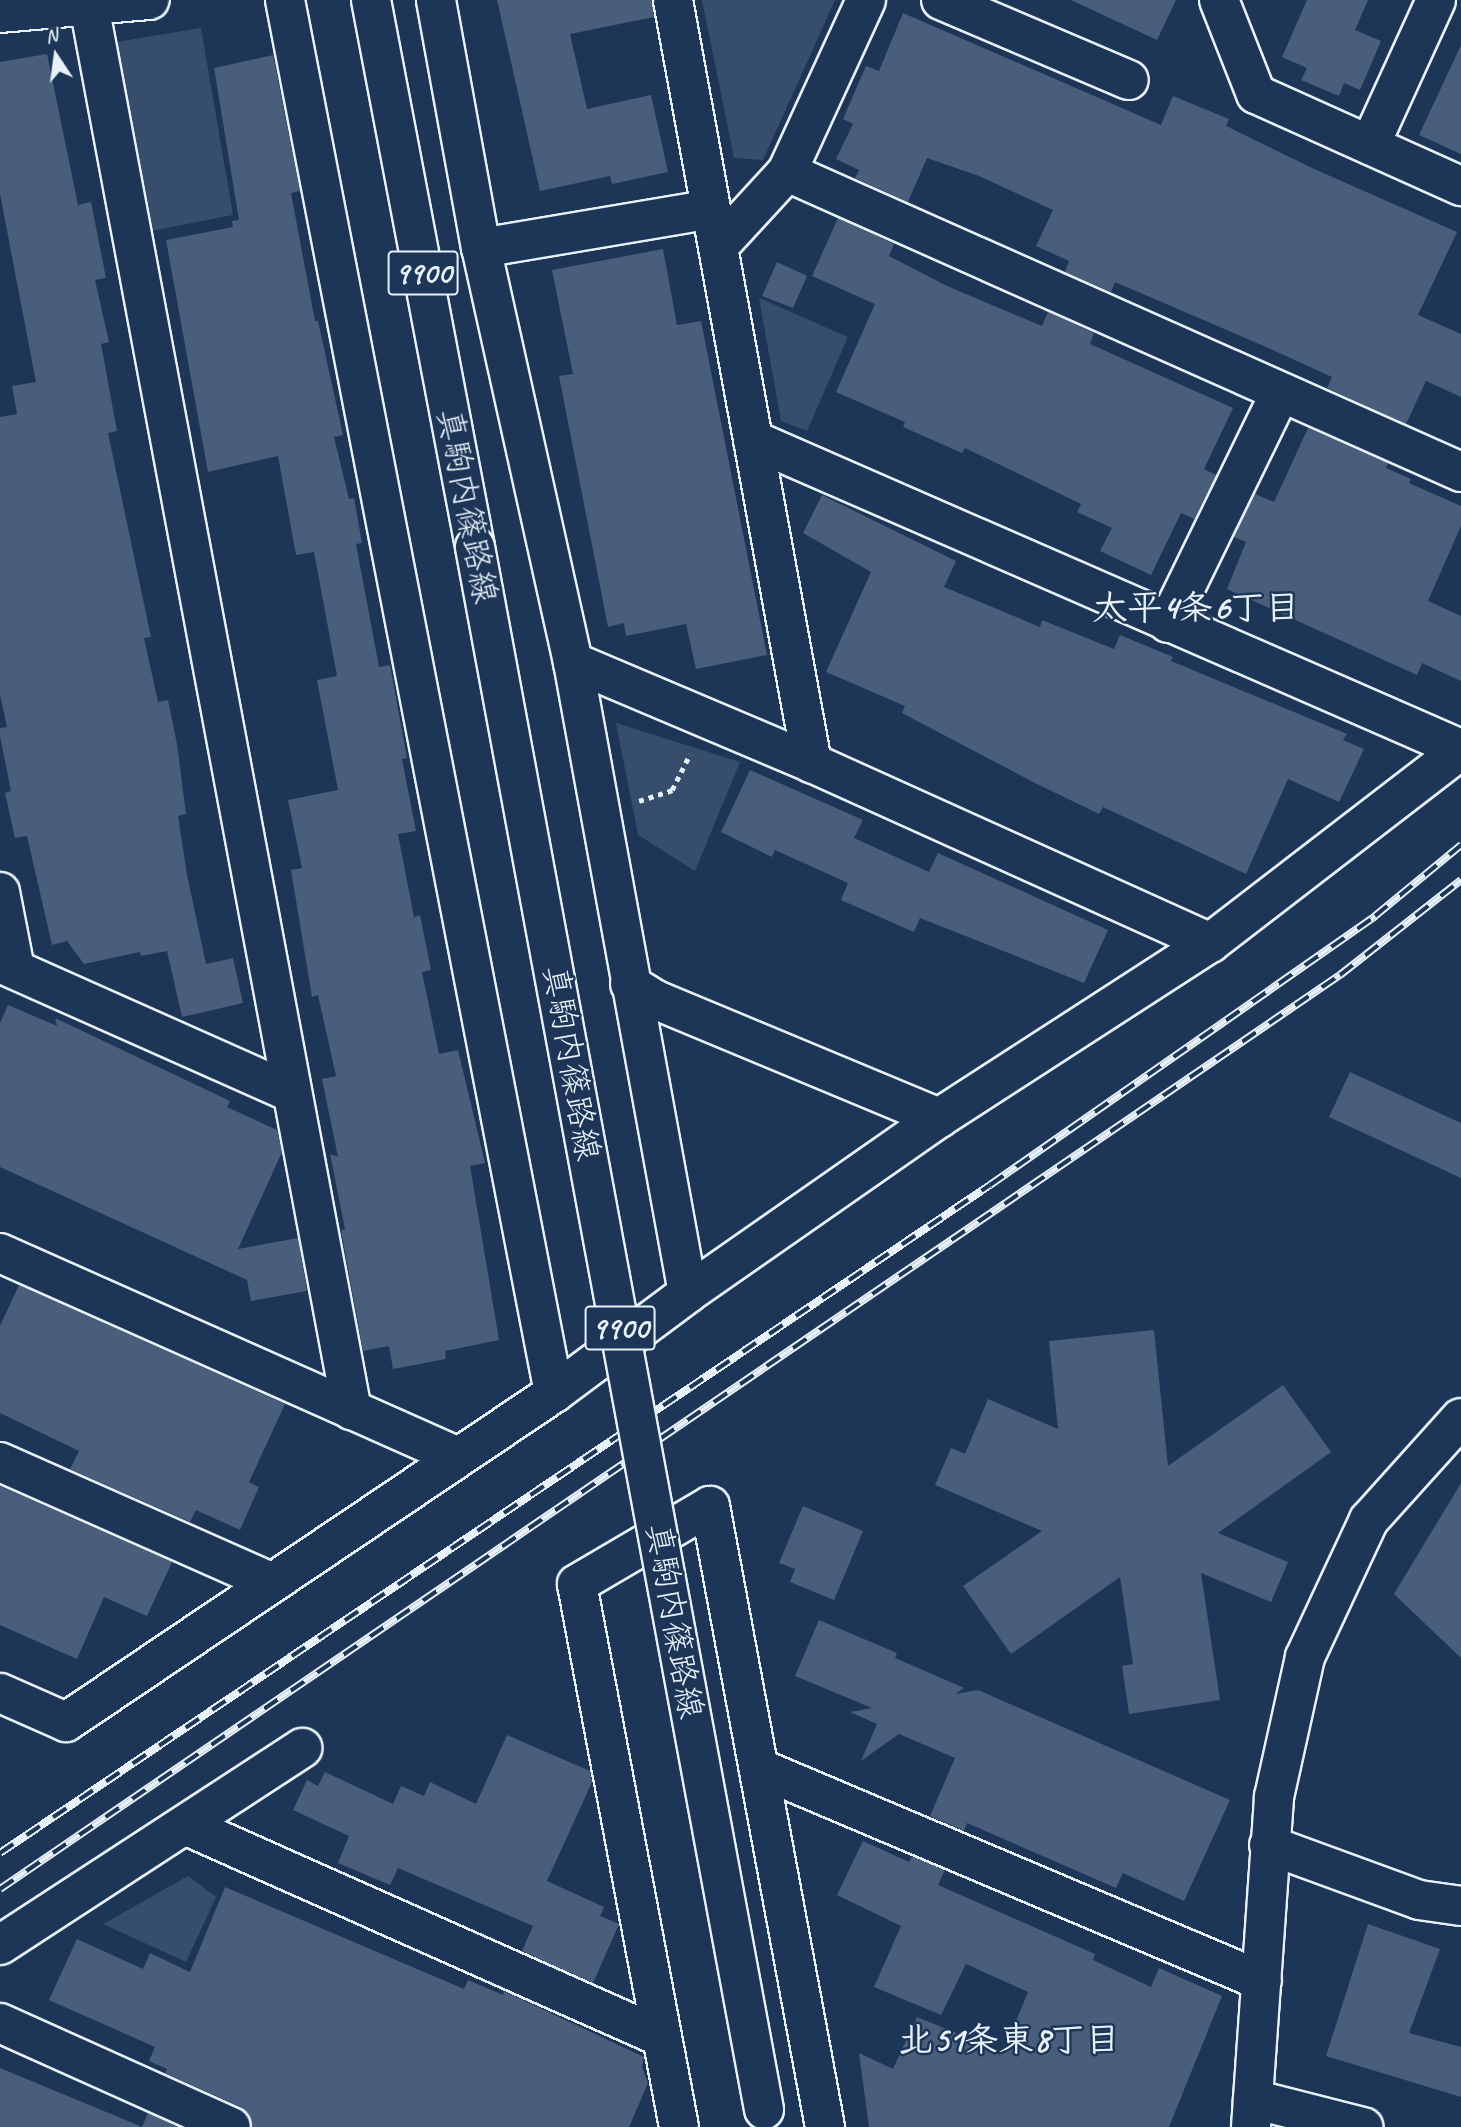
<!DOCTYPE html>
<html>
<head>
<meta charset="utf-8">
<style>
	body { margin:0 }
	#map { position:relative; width:1461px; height:2127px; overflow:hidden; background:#1d3557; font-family:Caveat,"Klee One",sans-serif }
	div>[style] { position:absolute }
	.green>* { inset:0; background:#374d6c }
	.building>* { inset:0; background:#495e7a }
	.path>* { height:4.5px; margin-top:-2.25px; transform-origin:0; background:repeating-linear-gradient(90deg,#e8f1f8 0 5px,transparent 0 10px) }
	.roads { filter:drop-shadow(2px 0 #e8f1f8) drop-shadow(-2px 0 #e8f1f8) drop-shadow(0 2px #e8f1f8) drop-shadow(0 -2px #e8f1f8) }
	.minor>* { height:38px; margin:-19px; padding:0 19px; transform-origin:19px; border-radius:19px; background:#1d3557 }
	.major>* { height:38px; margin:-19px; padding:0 19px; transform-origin:19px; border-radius:19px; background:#1d3557 }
	.rail>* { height:8px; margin-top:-4px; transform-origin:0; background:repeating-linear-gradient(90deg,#1d3557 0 16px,#e8f1f8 0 32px); box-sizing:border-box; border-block:2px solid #e8f1f8 }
	.bridges { filter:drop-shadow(2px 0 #e8f1f8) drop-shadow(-2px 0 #e8f1f8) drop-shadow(0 2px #e8f1f8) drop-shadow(0 -2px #e8f1f8) }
	.major-bridge>* { height:38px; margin:-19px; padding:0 19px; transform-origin:19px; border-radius:19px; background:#1d3557 }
	span { translate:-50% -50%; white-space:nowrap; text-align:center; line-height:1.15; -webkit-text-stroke:5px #1d3557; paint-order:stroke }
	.shield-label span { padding:2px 5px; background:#1d3557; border:2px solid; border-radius:5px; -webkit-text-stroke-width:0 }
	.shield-label { font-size:32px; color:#e8f1f8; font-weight:700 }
	.street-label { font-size:33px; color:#e8f1f8 }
	.neighbourhood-label { font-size:35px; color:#e8f1f8; font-weight:700 }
	.north { position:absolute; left:21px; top:21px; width:70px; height:70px; -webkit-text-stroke:5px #1d3557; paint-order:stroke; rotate:347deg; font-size:19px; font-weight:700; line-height:28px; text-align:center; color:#e8f1f8 }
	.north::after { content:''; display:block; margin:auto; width:24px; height:32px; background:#e8f1f8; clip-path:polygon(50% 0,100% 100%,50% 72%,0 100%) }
</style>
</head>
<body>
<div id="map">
	<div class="green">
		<div style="clip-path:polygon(702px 0,835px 0,763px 160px,734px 158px)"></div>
		<div style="clip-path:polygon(201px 28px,233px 215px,146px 232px,111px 43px)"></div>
		<div style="clip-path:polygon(759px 298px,848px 337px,807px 431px,781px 421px)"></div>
		<div style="clip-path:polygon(616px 723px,740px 762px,695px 871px,638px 835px)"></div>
		<div style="clip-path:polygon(188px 1876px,216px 1897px,186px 1962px,103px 1924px)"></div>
	</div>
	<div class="building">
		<div style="clip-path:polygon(497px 0,652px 0,654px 17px,570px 34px,587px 109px,651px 95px,668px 172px,612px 184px,610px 176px,540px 191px)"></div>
		<div style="clip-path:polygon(1071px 0,1176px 0,1157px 40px)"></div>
		<div style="clip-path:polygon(1307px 0,1368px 0,1355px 30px,1381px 41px,1360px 90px,1344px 83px,1339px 96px,1301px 80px,1307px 68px,1282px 57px)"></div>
		<div style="clip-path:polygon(903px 13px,1161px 125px,1173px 96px,1229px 119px,1226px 126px,1312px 168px,1457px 232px,1418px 315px,1461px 334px,1461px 397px,1426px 381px,1406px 424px,1327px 388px,1332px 377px,1264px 346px,1115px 282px,1111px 292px,1065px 272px,1069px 261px,1036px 246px,1053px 210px,979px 176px,927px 158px,908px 202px,855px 178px,859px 170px,836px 159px,853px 124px,843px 119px,866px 66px,879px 71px)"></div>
		<div style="clip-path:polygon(1461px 45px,1461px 154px,1419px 135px)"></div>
		<div style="clip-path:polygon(47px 54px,78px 205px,91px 202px,106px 278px,95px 280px,109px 342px,101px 344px,117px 431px,108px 433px,151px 637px,144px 638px,158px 702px,168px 700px,177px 744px,186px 814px,178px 816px,187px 875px,206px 964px,233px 958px,243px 1003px,182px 1017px,167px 951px,141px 956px,140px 952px,84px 964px,67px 941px,52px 945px,27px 836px,15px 838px,5px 793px,11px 791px,0 736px,0 728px,7px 727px,0 695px,0 417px,17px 414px,12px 386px,36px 382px,0 194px,0 62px)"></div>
		<div style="clip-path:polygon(273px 55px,300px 191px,291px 193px,315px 321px,318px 321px,343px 435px,334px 437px,349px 499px,354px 498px,362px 543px,356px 544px,379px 667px,390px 665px,407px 758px,402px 759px,416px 831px,398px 834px,414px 917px,420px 915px,431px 970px,422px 972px,439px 1054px,458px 1050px,485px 1163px,470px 1166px,499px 1340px,445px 1351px,446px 1359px,393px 1369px,389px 1346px,363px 1351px,341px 1230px,345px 1229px,330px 1154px,338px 1157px,322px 1079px,336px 1076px,318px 995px,312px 997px,291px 870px,302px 868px,288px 800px,338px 790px,317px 680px,337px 676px,314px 552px,296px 555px,278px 456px,208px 472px,166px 240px,233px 227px,232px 221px,239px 220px,214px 68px)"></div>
		<div style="clip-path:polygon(838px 218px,894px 244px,889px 256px,947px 286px,1042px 326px,1048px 312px,1094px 333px,1090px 344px,1233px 408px,1204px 469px,1216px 475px,1194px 519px,1181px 513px,1151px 575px,1100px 551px,1112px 528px,1077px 512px,1081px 504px,965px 448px,962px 453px,903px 427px,905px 422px,836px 392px,875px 304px,812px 276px)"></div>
		<div style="clip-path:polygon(663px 249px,677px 325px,701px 321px,767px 655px,696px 669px,686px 624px,626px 636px,624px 623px,608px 627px,559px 376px,573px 374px,552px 270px)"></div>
		<div style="clip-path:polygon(777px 262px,807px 276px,793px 308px,762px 296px)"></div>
		<div style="clip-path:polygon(1308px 428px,1388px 463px,1386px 468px,1411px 479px,1409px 483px,1461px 506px,1461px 526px,1428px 601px,1461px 616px,1461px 681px,1422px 663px,1417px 675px,1227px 589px,1246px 542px,1234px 537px,1255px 494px,1274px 502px)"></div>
		<div style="clip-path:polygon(822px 495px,956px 561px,944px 587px,1040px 627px,1042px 620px,1114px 649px,1120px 635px,1173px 657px,1171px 661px,1347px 734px,1343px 740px,1364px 749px,1339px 802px,1288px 779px,1246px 874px,1103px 807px,1099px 814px,1035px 783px,902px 713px,905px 706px,826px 672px,871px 572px,803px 533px)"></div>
		<div style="clip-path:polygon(750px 770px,863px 820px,854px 838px,929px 872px,938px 853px,1108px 930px,1084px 983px,920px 918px,914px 932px,841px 900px,848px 883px,775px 850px,772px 857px,721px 832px)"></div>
		<div style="clip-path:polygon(8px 1005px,57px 1026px,55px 1018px,230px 1101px,227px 1107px,277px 1130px,282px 1152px,238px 1249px,298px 1238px,307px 1291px,251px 1301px,247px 1280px,0 1167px,0 1023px)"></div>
		<div style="clip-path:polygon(1350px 1072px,1461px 1123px,1461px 1178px,1329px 1117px)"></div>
		<div style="clip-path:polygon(19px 1285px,285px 1404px,249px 1482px,259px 1487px,240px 1530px,196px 1510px,190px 1522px,70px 1469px,79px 1451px,0 1413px,0 1326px)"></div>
		<div style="clip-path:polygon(1154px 1330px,1168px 1466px,1283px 1385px,1331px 1452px,1218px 1533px,1288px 1562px,1271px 1602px,1201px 1573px,1220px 1700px,1129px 1714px,1122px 1666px,1133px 1664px,1120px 1577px,1011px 1654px,963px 1586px,1042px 1531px,935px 1485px,951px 1448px,965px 1454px,988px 1399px,1058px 1429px,1049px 1341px)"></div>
		<div style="clip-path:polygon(1461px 1483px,1461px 1658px,1394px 1594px)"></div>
		<div style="clip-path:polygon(0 1486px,172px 1562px,147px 1616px,104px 1597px,77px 1659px,0 1625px)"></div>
		<div style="clip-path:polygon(803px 1506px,863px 1531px,834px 1600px,790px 1582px,795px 1569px,779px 1563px)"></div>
		<div style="clip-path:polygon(819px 1620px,897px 1653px,895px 1658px,964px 1688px,955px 1694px,978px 1690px,1230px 1800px,1184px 1901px,1123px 1873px,1116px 1888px,967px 1823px,964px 1831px,930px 1816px,955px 1758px,899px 1734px,861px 1761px,877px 1724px,850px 1712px,872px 1708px,795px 1676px)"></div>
		<div style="clip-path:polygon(507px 1735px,590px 1771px,592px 1782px,547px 1881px,604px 1907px,600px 1916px,619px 1924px,593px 1983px,522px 1951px,533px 1926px,398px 1868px,390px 1885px,338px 1863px,349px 1836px,293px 1810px,307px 1780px,318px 1786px,325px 1772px,393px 1804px,401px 1786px,424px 1796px,430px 1782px,476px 1804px)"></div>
		<div style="clip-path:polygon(863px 1841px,909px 1862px,912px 1856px,945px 1870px,938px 1885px,1095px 1954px,1093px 1960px,1151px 1987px,1159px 1968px,1222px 1996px,1169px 2127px,869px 2127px,859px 2053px,893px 2069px,917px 2017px,1003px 2052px,1028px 1992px,966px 1964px,941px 2015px,874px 1987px,901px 1926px,837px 1895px)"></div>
		<div style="clip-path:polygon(225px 1887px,464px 1989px,468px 1980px,503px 1995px,504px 1991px,644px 2057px,642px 2067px,648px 2083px,629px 2127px,252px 2127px,241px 2107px,165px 2073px,167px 2069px,149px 2061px,155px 2047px,49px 2000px,77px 1939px,143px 1969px,150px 1953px,190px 1972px)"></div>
		<div style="clip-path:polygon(1368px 1924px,1440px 1949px,1409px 2033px,1461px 2047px,1461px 2097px,1326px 2056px)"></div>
		<div style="clip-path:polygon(0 2068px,140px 2126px,140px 2127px,0 2127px)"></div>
		<div style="clip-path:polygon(148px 2113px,178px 2127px,142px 2127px)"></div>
	</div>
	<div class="path">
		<div style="left:639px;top:801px;width:35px;rotate:-18deg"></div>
		<div style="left:672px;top:790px;width:40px;rotate:-63.4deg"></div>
	</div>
	<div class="roads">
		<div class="minor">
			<div style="left:88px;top:0;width:1435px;rotate:79.4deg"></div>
			<div style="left:285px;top:0;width:1419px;rotate:79.07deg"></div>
			<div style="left:673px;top:0;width:776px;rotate:79.68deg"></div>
			<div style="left:941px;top:0;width:204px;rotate:23.1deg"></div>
			<div style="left:1219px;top:0;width:101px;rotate:68.5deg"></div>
			<div style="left:1256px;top:94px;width:225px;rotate:24.2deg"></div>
			<div style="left:0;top:13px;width:150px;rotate:-5deg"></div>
			<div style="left:1370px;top:145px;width:159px;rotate:-65.5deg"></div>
			<div style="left:787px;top:172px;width:738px;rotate:23.99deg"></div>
			<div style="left:718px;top:247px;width:102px;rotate:-47.4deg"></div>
			<div style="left:787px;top:172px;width:189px;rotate:-65.3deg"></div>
			<div style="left:481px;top:248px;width:233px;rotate:-9.6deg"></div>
			<div style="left:753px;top:440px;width:772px;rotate:23.58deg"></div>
			<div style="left:1168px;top:623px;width:256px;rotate:-64deg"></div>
			<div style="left:573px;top:662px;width:259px;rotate:22.9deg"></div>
			<div style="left:812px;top:763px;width:437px;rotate:24.3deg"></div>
			<div style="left:0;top:892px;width:78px;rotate:79deg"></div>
			<div style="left:0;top:963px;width:317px;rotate:24deg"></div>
			<div style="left:630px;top:984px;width:31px;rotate:32deg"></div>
			<div style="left:656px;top:1000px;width:307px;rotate:22.6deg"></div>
			<div style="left:0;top:1253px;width:499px;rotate:24deg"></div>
			<div style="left:688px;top:1293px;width:306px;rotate:-34.9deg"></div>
			<div style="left:939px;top:1118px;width:323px;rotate:-32.9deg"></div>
			<div style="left:1210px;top:943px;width:317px;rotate:-37.6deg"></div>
			<div style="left:0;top:1462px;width:294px;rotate:23.9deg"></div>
			<div style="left:0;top:1693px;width:72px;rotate:23.7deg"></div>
			<div style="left:66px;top:1722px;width:589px;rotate:-33.99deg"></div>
			<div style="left:554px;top:1393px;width:167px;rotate:-36.7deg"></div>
			<div style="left:688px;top:1293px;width:641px;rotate:-100.33deg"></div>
			<div style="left:573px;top:662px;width:424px;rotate:-102.5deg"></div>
			<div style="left:481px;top:248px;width:252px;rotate:-100.3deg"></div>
			<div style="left:759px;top:1768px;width:546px;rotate:22.95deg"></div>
			<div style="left:187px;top:1826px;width:519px;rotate:24deg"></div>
			<div style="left:1269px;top:1845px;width:160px;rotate:20.1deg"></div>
			<div style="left:1419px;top:1900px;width:42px;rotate:8.1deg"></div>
			<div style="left:0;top:1945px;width:361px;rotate:-33.1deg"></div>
			<div style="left:0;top:2023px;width:253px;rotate:24.2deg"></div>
			<div style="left:1253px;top:2099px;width:114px;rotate:14.3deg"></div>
			<div style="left:679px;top:2127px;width:552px;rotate:-100.64deg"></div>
			<div style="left:577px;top:1584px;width:154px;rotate:-30.4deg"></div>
			<div style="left:710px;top:1506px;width:632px;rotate:79.51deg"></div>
			<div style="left:1251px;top:2127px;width:331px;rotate:-86deg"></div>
			<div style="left:1274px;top:1797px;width:143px;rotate:-77.5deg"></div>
			<div style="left:1305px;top:1657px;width:151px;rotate:-65deg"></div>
			<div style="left:1369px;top:1520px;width:137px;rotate:-48deg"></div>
		</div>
		<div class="major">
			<div style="left:371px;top:0;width:557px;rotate:79.23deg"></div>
		</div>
	</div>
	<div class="rail">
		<div style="left:0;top:1853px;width:1194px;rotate:-34.01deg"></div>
		<div style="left:990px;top:1185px;width:470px;rotate:-34.9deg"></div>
		<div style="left:1375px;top:916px;width:112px;rotate:-39.5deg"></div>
		<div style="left:0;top:1889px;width:1622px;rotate:-34.3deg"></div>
		<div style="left:1340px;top:975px;width:154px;rotate:-38.1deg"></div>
	</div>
	<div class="bridges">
		<div class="major-bridge">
			<div style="left:475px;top:547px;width:1589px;rotate:79.52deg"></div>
		</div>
	</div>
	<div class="shield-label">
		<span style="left:423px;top:273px">9900</span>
		<span style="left:620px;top:1328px">9900</span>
	</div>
	<div class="street-label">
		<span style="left:467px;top:506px;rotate:79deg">真駒内篠路線</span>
		<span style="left:571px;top:1063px;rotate:80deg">真駒内篠路線</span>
		<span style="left:674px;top:1621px;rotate:80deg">真駒内篠路線</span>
	</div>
	<div class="neighbourhood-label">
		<span style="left:1196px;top:608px">太平4条6丁目</span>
		<span style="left:1009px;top:2040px">北51条東8丁目</span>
	</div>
	<div class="north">N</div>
</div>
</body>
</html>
